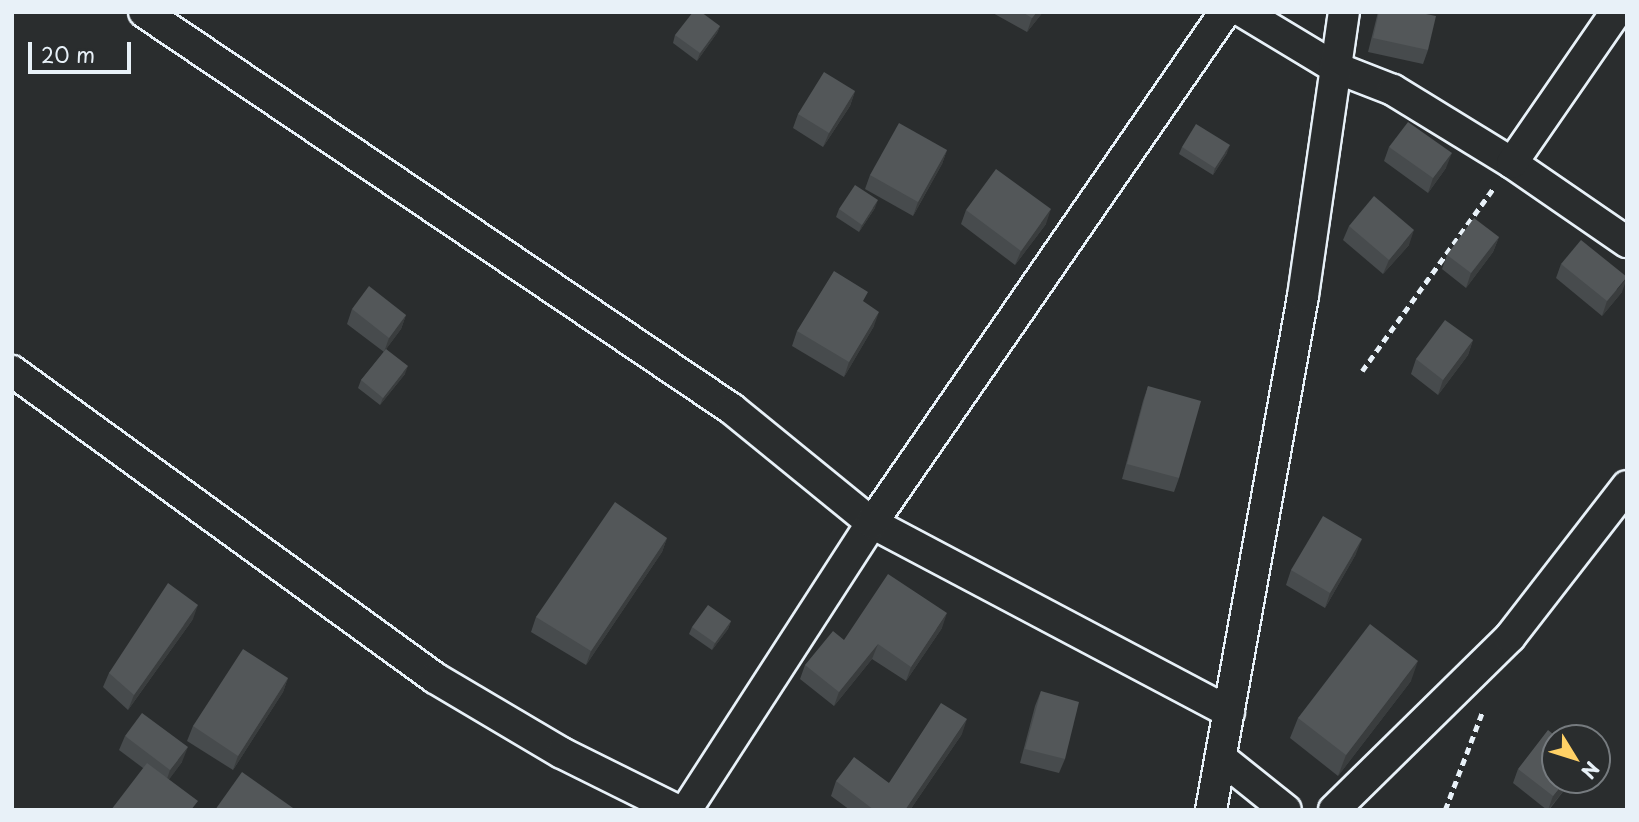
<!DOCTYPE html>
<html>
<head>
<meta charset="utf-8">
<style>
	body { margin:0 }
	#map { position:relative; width:1639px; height:822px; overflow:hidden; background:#2a2d2e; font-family:"Playpen Sans",sans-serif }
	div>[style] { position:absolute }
	.path>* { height:4.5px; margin-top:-2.25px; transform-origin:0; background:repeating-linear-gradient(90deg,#e8f1f8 0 7px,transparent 0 12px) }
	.roads { filter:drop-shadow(2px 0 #e8f1f8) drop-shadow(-2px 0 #e8f1f8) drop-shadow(0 2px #e8f1f8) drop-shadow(0 -2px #e8f1f8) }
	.minor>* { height:30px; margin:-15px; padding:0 15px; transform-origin:15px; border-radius:15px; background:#2a2d2e }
	.wall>* { inset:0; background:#474b4d }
	.shaded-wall>* { inset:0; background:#3a3d3e }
	.building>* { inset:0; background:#535759 }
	span { translate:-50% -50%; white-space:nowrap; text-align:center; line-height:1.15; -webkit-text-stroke:6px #2a2d2e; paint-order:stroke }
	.frame { position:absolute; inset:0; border:14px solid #e8f1f8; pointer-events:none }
	.north { position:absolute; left:1541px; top:724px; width:70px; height:70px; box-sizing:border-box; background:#2a2d2e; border:2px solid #767b7f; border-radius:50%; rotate:128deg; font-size:19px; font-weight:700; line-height:28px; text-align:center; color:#e8f1f8 }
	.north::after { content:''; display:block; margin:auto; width:24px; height:32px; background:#ffd166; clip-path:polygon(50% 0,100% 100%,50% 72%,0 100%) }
	.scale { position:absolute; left:28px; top:42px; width:103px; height:32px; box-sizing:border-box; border:4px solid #e8f1f8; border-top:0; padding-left:9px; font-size:21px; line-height:24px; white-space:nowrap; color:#e8f1f8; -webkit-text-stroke:5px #2a2d2e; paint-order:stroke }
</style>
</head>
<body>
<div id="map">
	<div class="path">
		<div style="left:1362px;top:371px;width:224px;rotate:-54.3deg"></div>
		<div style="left:1445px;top:810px;width:107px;rotate:-69.2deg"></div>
	</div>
	<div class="roads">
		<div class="minor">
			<div style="left:144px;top:12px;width:709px;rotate:34.03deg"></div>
			<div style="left:732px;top:409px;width:181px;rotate:39.2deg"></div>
			<div style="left:872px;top:523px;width:404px;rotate:27.9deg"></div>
			<div style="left:1243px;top:12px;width:106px;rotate:31.1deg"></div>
			<div style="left:1334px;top:67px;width:63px;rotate:21.3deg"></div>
			<div style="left:1393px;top:90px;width:140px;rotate:31.5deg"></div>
			<div style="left:1512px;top:163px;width:140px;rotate:34.5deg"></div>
			<div style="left:1512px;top:163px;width:183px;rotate:-55.4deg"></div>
			<div style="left:12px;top:371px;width:523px;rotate:35.97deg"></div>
			<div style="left:435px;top:678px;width:147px;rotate:30.6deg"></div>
			<div style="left:562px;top:753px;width:128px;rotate:26.4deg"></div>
			<div style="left:1221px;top:758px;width:83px;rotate:38.7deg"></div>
			<div style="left:686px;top:810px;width:342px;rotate:-57.1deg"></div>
			<div style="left:872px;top:523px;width:621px;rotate:-55.36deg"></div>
			<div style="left:1211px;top:810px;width:522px;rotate:-79.85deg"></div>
			<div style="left:1303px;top:296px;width:287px;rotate:-81.8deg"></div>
			<div style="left:1334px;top:810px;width:247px;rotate:-44.5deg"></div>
			<div style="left:1510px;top:637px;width:191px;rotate:-52.2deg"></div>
		</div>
	</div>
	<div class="wall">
		<div style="clip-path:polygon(991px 12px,1043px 12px,1027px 32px)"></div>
		<div style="clip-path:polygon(1378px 12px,1416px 12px,1428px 50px,1423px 64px,1368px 52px)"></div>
		<div style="clip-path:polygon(720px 26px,717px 33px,697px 61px,673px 43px,675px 35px)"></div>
		<div style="clip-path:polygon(855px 91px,850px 106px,823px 147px,793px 128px,798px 114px)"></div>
		<div style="clip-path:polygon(1182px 147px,1227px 153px,1213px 175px,1179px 154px)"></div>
		<div style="clip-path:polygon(1389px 147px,1446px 168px,1428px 193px,1384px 161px)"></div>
		<div style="clip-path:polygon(947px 150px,942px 164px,913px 216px,865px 189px,870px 175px)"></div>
		<div style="clip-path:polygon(875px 208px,859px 232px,836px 217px,839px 209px)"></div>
		<div style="clip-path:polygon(966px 210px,1046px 224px,1015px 265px,961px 224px)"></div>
		<div style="clip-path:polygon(1349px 226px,1409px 245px,1383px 274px,1343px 240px)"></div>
		<div style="clip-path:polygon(1499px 237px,1493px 252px,1466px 288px,1442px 269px,1447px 255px)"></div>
		<div style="clip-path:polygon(1561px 264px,1622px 292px,1602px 316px,1556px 278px)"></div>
		<div style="clip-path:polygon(864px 302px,874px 326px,844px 377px,792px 346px,797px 331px)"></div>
		<div style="clip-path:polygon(352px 309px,406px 315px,401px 329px,386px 349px,405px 374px,380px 405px,358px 388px,361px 380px,384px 352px,347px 324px)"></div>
		<div style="clip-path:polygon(1473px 340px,1468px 355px,1438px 395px,1411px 374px,1416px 359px)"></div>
		<div style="clip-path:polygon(1148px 386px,1179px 478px,1174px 492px,1122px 479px,1143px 401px)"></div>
		<div style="clip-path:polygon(667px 538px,662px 552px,586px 665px,531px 632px,536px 617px)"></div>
		<div style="clip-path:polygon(1356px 554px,1325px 608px,1286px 585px,1291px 570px)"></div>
		<div style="clip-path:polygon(193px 619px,128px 710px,103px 687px,109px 673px)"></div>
		<div style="clip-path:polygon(731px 621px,728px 629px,712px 650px,689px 634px,692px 627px)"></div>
		<div style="clip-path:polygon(942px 628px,906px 681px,872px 659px,834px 706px,800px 679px,805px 665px,844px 640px)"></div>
		<div style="clip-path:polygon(288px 678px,283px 692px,233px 770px,187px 741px,193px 726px)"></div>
		<div style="clip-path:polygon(1411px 681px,1338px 776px,1290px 738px,1298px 718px)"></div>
		<div style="clip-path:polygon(1041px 691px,1065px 759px,1059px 773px,1020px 763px,1035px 706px)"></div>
		<div style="clip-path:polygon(962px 734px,910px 810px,850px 810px,831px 796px,836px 781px,889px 783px)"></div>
		<div style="clip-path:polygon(125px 736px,182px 762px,169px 779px,143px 768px,119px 750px)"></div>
		<div style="clip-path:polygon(1518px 769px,1572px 780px,1549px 810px,1547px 810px,1513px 783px)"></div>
	</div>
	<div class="shaded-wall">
		<div style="clip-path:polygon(1037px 12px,1043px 12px,1027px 32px,1032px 18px)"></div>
		<div style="clip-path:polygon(720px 26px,717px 33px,697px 61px,700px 53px)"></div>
		<div style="clip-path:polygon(855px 91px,850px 106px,823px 147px,829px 133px)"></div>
		<div style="clip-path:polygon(1230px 145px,1227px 153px,1213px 175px,1215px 168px)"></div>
		<div style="clip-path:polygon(947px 150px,942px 164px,913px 216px,918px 202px)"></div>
		<div style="clip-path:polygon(1452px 153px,1446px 168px,1428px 193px,1433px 178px)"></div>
		<div style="clip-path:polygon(878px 200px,875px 208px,859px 232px,862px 225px)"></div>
		<div style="clip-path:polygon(1051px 209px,1046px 224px,1015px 265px,1021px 251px)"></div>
		<div style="clip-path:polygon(1414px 230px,1409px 245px,1383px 274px,1389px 260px)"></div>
		<div style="clip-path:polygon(1499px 237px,1493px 252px,1466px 288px,1471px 273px)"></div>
		<div style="clip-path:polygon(1627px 278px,1622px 292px,1602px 316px,1607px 301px)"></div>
		<div style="clip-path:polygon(879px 312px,874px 326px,844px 377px,849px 362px)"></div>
		<div style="clip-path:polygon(406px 315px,401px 329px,384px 352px,389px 338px)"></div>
		<div style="clip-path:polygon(1473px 340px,1468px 355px,1438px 395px,1443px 380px)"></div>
		<div style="clip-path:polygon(408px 366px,405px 374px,380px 405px,383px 398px)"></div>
		<div style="clip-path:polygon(667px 538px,662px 552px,586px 665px,591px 651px)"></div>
		<div style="clip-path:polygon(1362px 539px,1356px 554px,1325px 608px,1330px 593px)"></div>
		<div style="clip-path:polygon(198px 605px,193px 619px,128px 710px,134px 695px)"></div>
		<div style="clip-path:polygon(947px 613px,942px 628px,906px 681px,911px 667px)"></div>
		<div style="clip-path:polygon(731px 621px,728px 629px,712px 650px,715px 643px)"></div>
		<div style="clip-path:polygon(878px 644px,872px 659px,834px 706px,839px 692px)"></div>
		<div style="clip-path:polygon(1418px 661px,1411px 681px,1338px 776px,1346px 755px)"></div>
		<div style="clip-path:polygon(288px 678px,283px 692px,233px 770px,238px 756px)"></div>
		<div style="clip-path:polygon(967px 719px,962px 734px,910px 810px,905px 810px)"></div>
		<div style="clip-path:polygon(188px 747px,182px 762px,165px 785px,170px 770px)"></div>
		<div style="clip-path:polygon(1566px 780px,1572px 780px,1548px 810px,1553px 796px)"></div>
	</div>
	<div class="building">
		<div style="clip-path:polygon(693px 12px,701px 12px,720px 26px,700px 53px,675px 35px)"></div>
		<div style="clip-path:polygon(1022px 12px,1037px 12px,1032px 18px)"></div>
		<div style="clip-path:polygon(1379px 12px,1416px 12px,1436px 16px,1428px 50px,1373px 38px)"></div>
		<div style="clip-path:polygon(824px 72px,855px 91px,829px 133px,798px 114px)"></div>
		<div style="clip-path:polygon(1408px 122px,1452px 153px,1433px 178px,1389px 147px)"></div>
		<div style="clip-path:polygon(899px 123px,947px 150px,918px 202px,870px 175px)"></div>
		<div style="clip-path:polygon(1196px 124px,1230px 145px,1215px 168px,1182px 147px)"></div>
		<div style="clip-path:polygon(996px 169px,1051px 209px,1021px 251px,966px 210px)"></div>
		<div style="clip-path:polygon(855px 185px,878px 200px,862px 225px,839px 209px)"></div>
		<div style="clip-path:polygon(1374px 196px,1414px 230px,1389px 260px,1349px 226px)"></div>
		<div style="clip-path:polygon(1474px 218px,1499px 237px,1471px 273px,1447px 255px)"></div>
		<div style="clip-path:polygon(1581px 240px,1627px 277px,1607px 301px,1561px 264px)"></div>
		<div style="clip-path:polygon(834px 271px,868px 292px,863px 301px,879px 312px,849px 362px,797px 331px)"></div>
		<div style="clip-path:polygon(369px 286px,406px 315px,389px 338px,352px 309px)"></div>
		<div style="clip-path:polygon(1445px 320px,1473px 340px,1443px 380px,1416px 359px)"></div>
		<div style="clip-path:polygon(386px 349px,408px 366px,383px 398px,361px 380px)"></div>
		<div style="clip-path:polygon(1148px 386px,1201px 401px,1179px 478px,1127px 464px)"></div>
		<div style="clip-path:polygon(615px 502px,667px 538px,591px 651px,536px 617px)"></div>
		<div style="clip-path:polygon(1323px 516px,1362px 539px,1330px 593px,1291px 570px)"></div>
		<div style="clip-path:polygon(888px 574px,947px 613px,911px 667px,878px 644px,839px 692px,805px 665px,833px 631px,844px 640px)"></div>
		<div style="clip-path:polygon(168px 583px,198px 605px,134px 695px,109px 673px)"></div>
		<div style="clip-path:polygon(708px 605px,731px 621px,715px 643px,692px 627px)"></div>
		<div style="clip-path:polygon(1370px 624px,1418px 661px,1346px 755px,1298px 718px)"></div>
		<div style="clip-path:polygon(243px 649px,288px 678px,238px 756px,193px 726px)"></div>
		<div style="clip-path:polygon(1041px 691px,1079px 702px,1065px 759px,1025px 749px)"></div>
		<div style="clip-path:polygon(941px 703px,967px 719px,905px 810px,874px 810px,836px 781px,854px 757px,889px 783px)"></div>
		<div style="clip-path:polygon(142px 713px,188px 747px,170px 770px,125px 736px)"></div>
		<div style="clip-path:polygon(1548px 730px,1558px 738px,1555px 738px,1555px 780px,1566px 780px,1553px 796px,1518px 769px)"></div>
		<div style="clip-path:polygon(147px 763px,198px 801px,191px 810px,111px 810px)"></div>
		<div style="clip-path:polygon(242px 772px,293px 808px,292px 810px,215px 810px)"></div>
	</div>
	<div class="frame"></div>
	<div class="north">N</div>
	<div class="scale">20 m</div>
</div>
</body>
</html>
